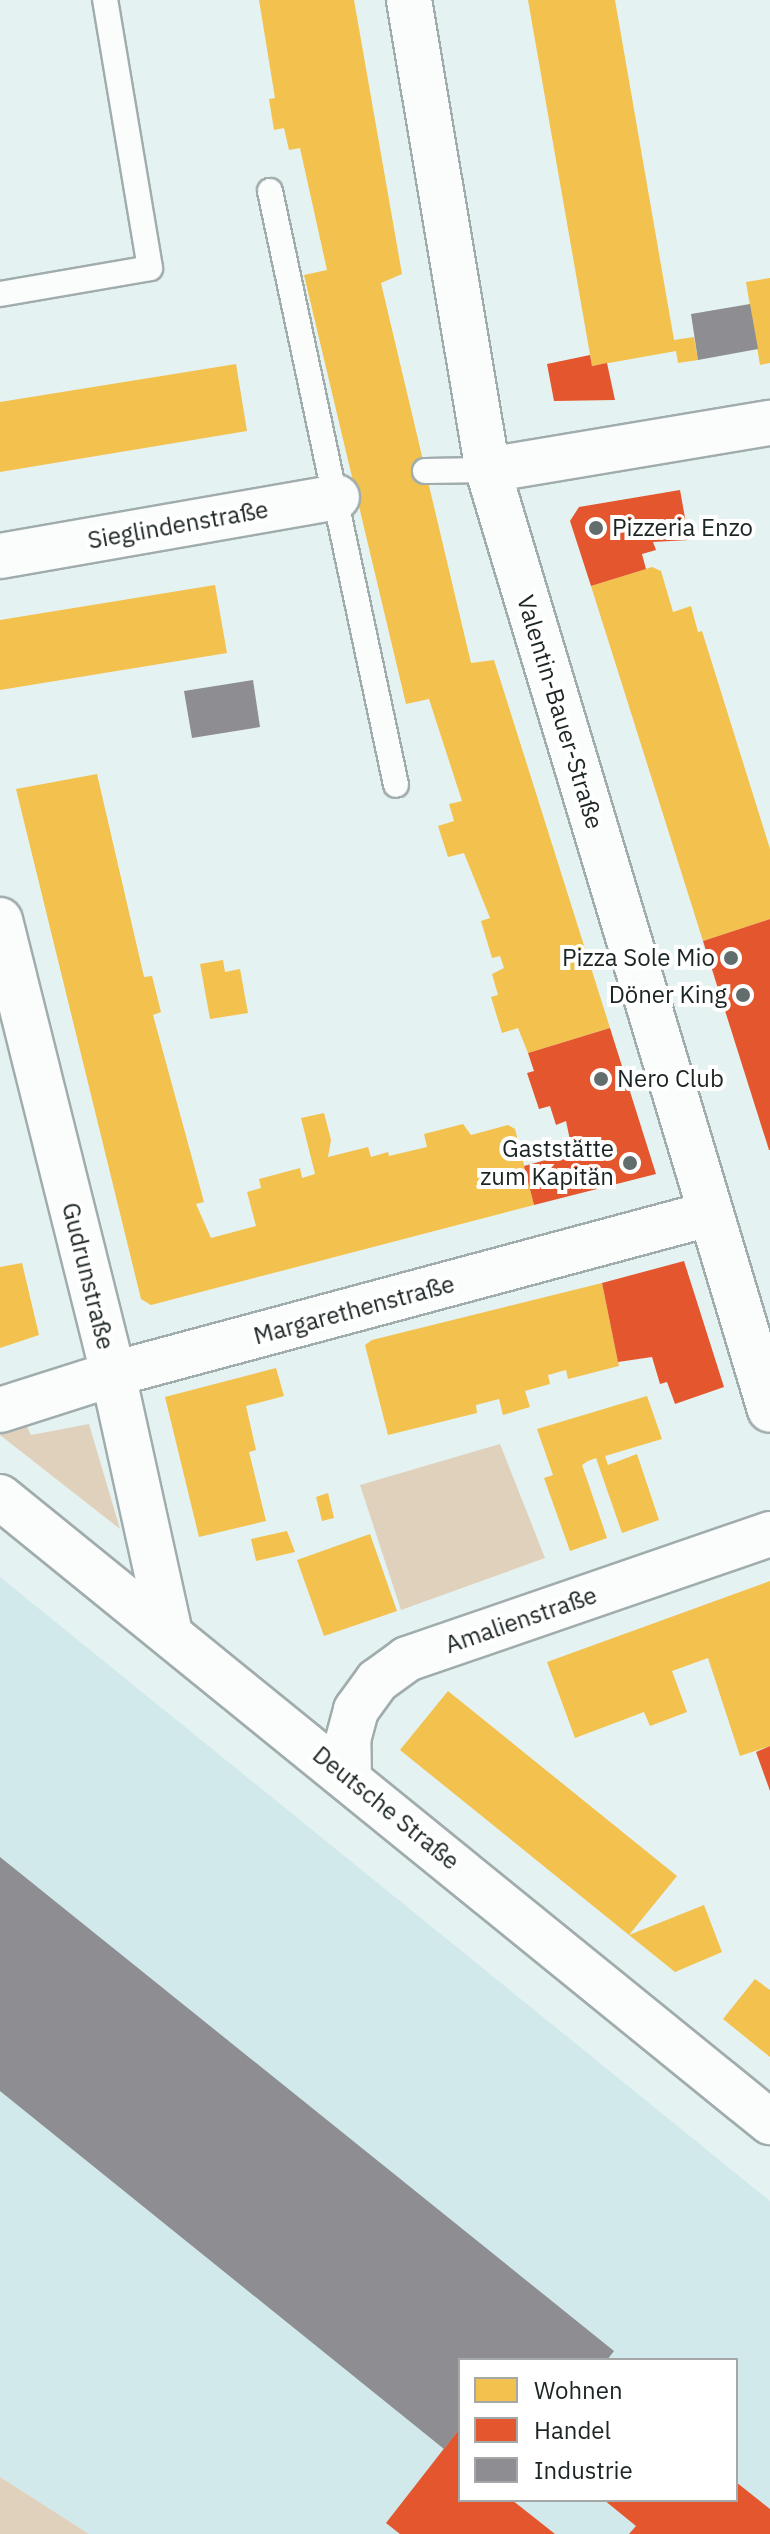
<!DOCTYPE html>
<html>
<head>
<meta charset="utf-8">
<style>
	body { margin:0 }
	#map { position:relative; width:770px; height:2534px; overflow:hidden; background:#e5f2f2; font-family:"IBM Plex Sans",sans-serif }
	div>[style] { position:absolute }
	.built>* { inset:0; background:#d1e9eb }
	.green>* { inset:0; background:#e0d1bc }
	.homes>* { inset:0; background:#f2c14e }
	.shops>* { inset:0; background:#e4572e }
	.industry>* { inset:0; background:#8d8d92 }
	.roads { filter:drop-shadow(2px 0 #a1acac) drop-shadow(-2px 0 #a1acac) drop-shadow(0 2px #a1acac) drop-shadow(0 -2px #a1acac) }
	.lane>* { height:24px; margin:-12px; padding:0 12px; transform-origin:12px; border-radius:12px; background:#fbfdfd }
	.street>* { height:44px; margin:-22px; padding:0 22px; transform-origin:22px; border-radius:22px; background:#fbfdfd }
	.secondary>* { height:44px; margin:-22px; padding:0 22px; transform-origin:22px; border-radius:22px; background:#fbfdfd }
	.dots>* { width:22px; height:22px; translate:-50% -50%; box-sizing:border-box; border:4px solid #fff; border-radius:50% }
	span { translate:-50% -50%; white-space:nowrap; text-align:center; line-height:1.15; -webkit-text-stroke:8px #fff; paint-order:stroke }
	.street-label { font-size:24px; color:#1c2525 }
	.poi-label { font-size:24px; color:#1c2525 }
	.left { translate:0 -50%; text-align:left }
	.right { translate:-100% -50%; text-align:right }
	.legend { position:absolute; left:458px; top:2358px; width:280px; height:144px; box-sizing:border-box; background:#fff; border:2px solid #a4a8a8; margin:0; padding:10px 14px; list-style:none; font-size:24px; color:#1c2525 }
	.legend li { display:flex; align-items:center; gap:16px; height:40px }
	.legend b { width:40px; border:2px solid #a4a8a8 }
</style>
</head>
<body>
<div id="map">
	<div class="built">
		<div style="clip-path:polygon(evenodd,0 1577px,770px 2201px,770px 2534px,89px 2534px,0 2477px,0 1577px,460px 2360px,736px 2360px,736px 2500px,460px 2500px,460px 2360px)"></div>
	</div>
	<div class="green">
		<div style="clip-path:polygon(23px 1418px,31px 1435px,89px 1424px,120px 1529px,0 1435px,0 1428px)"></div>
		<div style="clip-path:polygon(500px 1444px,545px 1558px,401px 1610px,360px 1485px)"></div>
		<div style="clip-path:polygon(0 2477px,89px 2534px,0 2534px)"></div>
	</div>
	<div class="homes">
		<div style="clip-path:polygon(259px 0,354px 0,402px 274px,381px 283px,471px 663px,494px 660px,610px 1028px,528px 1053px,518px 1028px,502px 1033px,491px 997px,498px 995px,492px 974px,504px 968px,500px 956px,492px 958px,481px 921px,490px 918px,464px 853px,448px 857px,438px 826px,454px 821px,449px 804px,462px 801px,429px 699px,406px 704px,304px 275px,327px 270px,300px 148px,289px 150px,284px 128px,274px 130px,269px 99px,275px 98px)"></div>
		<div style="clip-path:polygon(528px 0,615px 0,674px 340px,694px 337px,698px 360px,678px 363px,676px 351px,592px 366px)"></div>
		<div style="clip-path:polygon(770px 278px,770px 363px,760px 365px,746px 282px)"></div>
		<div style="clip-path:polygon(236px 364px,247px 431px,0 472px,0 402px)"></div>
		<div style="clip-path:polygon(652px 567px,661px 571px,673px 612px,691px 606px,698px 632px,702px 631px,770px 849px,770px 919px,703px 941px,591px 586px)"></div>
		<div style="clip-path:polygon(215px 585px,227px 653px,0 690px,0 620px)"></div>
		<div style="clip-path:polygon(97px 774px,144px 977px,152px 976px,161px 1012px,153px 1015px,204px 1202px,196px 1204px,211px 1238px,256px 1226px,247px 1192px,261px 1188px,259px 1179px,300px 1168px,302px 1178px,315px 1174px,301px 1118px,324px 1113px,331px 1140px,328px 1157px,368px 1147px,371px 1157px,388px 1152px,389px 1156px,427px 1147px,424px 1134px,463px 1124px,471px 1135px,508px 1125px,515px 1129px,534px 1205px,151px 1305px,141px 1299px,16px 789px)"></div>
		<div style="clip-path:polygon(223px 960px,225px 972px,240px 969px,248px 1013px,210px 1019px,200px 964px)"></div>
		<div style="clip-path:polygon(22px 1263px,39px 1335px,0 1348px,0 1267px)"></div>
		<div style="clip-path:polygon(602px 1283px,619px 1366px,568px 1379px,566px 1370px,548px 1375px,550px 1384px,525px 1391px,530px 1407px,503px 1415px,499px 1399px,476px 1405px,477px 1413px,388px 1435px,365px 1345px,372px 1340px)"></div>
		<div style="clip-path:polygon(276px 1368px,284px 1396px,246px 1406px,256px 1450px,249px 1452px,266px 1521px,199px 1537px,165px 1397px)"></div>
		<div style="clip-path:polygon(647px 1396px,662px 1439px,605px 1456px,608px 1465px,637px 1454px,659px 1520px,622px 1533px,596px 1458px,588px 1461px,582px 1465px,607px 1538px,570px 1551px,544px 1478px,553px 1475px,537px 1429px)"></div>
		<div style="clip-path:polygon(328px 1493px,334px 1518px,322px 1521px,316px 1497px)"></div>
		<div style="clip-path:polygon(287px 1531px,295px 1552px,256px 1561px,251px 1539px)"></div>
		<div style="clip-path:polygon(370px 1534px,397px 1611px,324px 1636px,297px 1560px)"></div>
		<div style="clip-path:polygon(770px 1581px,770px 1746px,740px 1756px,708px 1658px,672px 1671px,687px 1712px,650px 1726px,644px 1712px,575px 1738px,547px 1662px)"></div>
		<div style="clip-path:polygon(448px 1691px,677px 1876px,629px 1935px,400px 1750px)"></div>
		<div style="clip-path:polygon(704px 1905px,722px 1952px,675px 1972px,629px 1935px)"></div>
		<div style="clip-path:polygon(755px 1979px,770px 1990px,770px 2057px,723px 2019px)"></div>
	</div>
	<div class="shops">
		<div style="clip-path:polygon(590px 355px,592px 366px,607px 363px,615px 400px,554px 401px,547px 364px)"></div>
		<div style="clip-path:polygon(680px 490px,689px 540px,653px 542px,656px 550px,642px 554px,646px 569px,591px 586px,570px 521px,579px 507px)"></div>
		<div style="clip-path:polygon(770px 919px,770px 1150px,769px 1150px,703px 941px)"></div>
		<div style="clip-path:polygon(610px 1028px,656px 1174px,534px 1205px,524px 1166px,557px 1157px,559px 1148px,571px 1145px,566px 1121px,556px 1125px,550px 1106px,539px 1109px,527px 1073px,534px 1071px,528px 1053px)"></div>
		<div style="clip-path:polygon(684px 1261px,724px 1387px,675px 1404px,667px 1382px,660px 1384px,652px 1357px,618px 1362px,602px 1283px)"></div>
		<div style="clip-path:polygon(770px 1746px,770px 1791px,756px 1752px)"></div>
		<div style="clip-path:polygon(460px 2428px,460px 2500px,512px 2500px,555px 2534px,400px 2534px,386px 2523px)"></div>
		<div style="clip-path:polygon(736px 2482px,770px 2509px,770px 2534px,629px 2534px,636px 2526px,604px 2500px,736px 2500px)"></div>
	</div>
	<div class="industry">
		<div style="clip-path:polygon(750px 304px,758px 349px,698px 360px,691px 314px)"></div>
		<div style="clip-path:polygon(253px 680px,260px 727px,192px 738px,184px 691px)"></div>
		<div style="clip-path:polygon(0 1857px,614px 2351px,607px 2360px,460px 2360px,460px 2428px,444px 2449px,0 2091px)"></div>
	</div>
	<div class="roads">
		<div class="lane">
			<div style="left:270px;top:191px;width:607px;rotate:78.02deg"></div>
			<div style="left:0;top:294px;width:152px;rotate:-9.8deg"></div>
			<div style="left:150px;top:268px;width:272px;rotate:-99.5deg"></div>
			<div style="left:425px;top:471px;width:63px;rotate:-0.9deg"></div>
		</div>
		<div class="street">
			<div style="left:488px;top:470px;width:286px;rotate:-9.5deg"></div>
			<div style="left:0;top:556px;width:342px;rotate:-9.9deg"></div>
			<div style="left:0;top:920px;width:468px;rotate:76deg"></div>
			<div style="left:113px;top:1374px;width:266px;rotate:77.6deg"></div>
			<div style="left:0;top:1410px;width:119px;rotate:-17.7deg"></div>
			<div style="left:113px;top:1374px;width:617px;rotate:-15.03deg"></div>
			<div style="left:349px;top:1779px;width:39px;rotate:-91deg"></div>
			<div style="left:348px;top:1740px;width:31px;rotate:-75deg"></div>
			<div style="left:356px;top:1710px;width:36px;rotate:-54deg"></div>
			<div style="left:377px;top:1681px;width:37px;rotate:-36deg"></div>
			<div style="left:407px;top:1659px;width:384px;rotate:-19deg"></div>
		</div>
		<div class="secondary">
			<div style="left:409px;top:0;width:477px;rotate:80.5deg"></div>
			<div style="left:488px;top:470px;width:981px;rotate:73.3deg"></div>
			<div style="left:0;top:1497px;width:992px;rotate:39.07deg"></div>
		</div>
	</div>
	<div class="dots">
		<div style="left:596px;top:528px;background:#626d6d"></div>
		<div style="left:731px;top:958px;background:#626d6d"></div>
		<div style="left:743px;top:995px;background:#626d6d"></div>
		<div style="left:601px;top:1079px;background:#626d6d"></div>
		<div style="left:630px;top:1163px;background:#626d6d"></div>
	</div>
	<div class="street-label">
		<span style="left:178px;top:525px;rotate:-10deg">Sieglindenstraße</span>
		<span style="left:560px;top:712px;rotate:73deg">Valentin-Bauer-Straße</span>
		<span style="left:88px;top:1276px;rotate:76deg">Gudrunstraße</span>
		<span style="left:354px;top:1310px;rotate:-15deg">Margarethenstraße</span>
		<span style="left:521px;top:1620px;rotate:-19deg">Amalienstraße</span>
		<span style="left:386px;top:1808px;rotate:39deg">Deutsche Straße</span>
	</div>
	<div class="poi-label">
		<span class="left" style="left:612px;top:528px">Pizzeria Enzo</span>
		<span class="right" style="left:715px;top:958px">Pizza Sole Mio</span>
		<span class="right" style="left:727px;top:995px">Döner King</span>
		<span class="left" style="left:617px;top:1079px">Nero Club</span>
		<span class="right" style="left:614px;top:1163px">Gaststätte<br>zum Kapitän</span>
	</div>
	<ul class="legend">
	<li><b style="height:22px;background:#f2c14e"></b>Wohnen</li>
	<li><b style="height:22px;background:#e4572e"></b>Handel</li>
	<li><b style="height:22px;background:#8d8d92"></b>Industrie</li>
	</ul>
</div>
</body>
</html>
